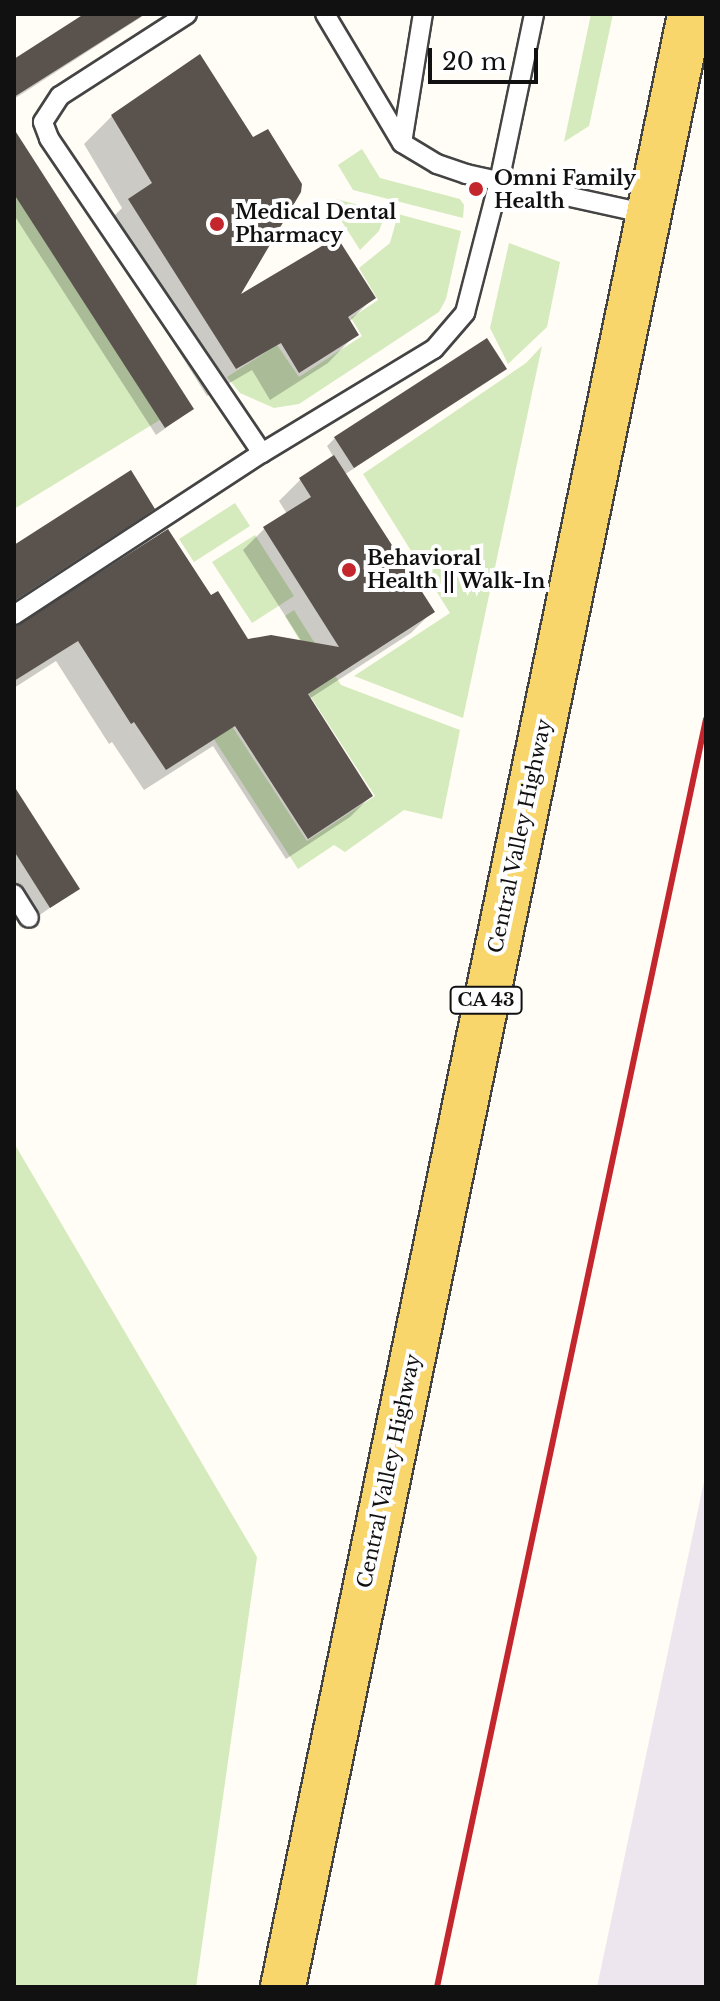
<!DOCTYPE html>
<html>
<head>
<meta charset="utf-8">
<style>
	body { margin:0 }
	#map { position:relative; width:720px; height:2001px; overflow:hidden; background:#fffdf5; font-family:"Libre Baskerville",serif }
	div>[style] { position:absolute }
	.industrial>* { inset:0; background:#eee6ef }
	.green>* { inset:0; background:#d5ebbd }
	.shadow>* { inset:0; background:#0003 }
	.building>* { inset:0; background:#5a524d }
	.roads { filter:drop-shadow(2px 0 #444) drop-shadow(-2px 0 #444) drop-shadow(0 2px #444) drop-shadow(0 -2px #444) }
	.lane>* { height:18px; margin:-9px; padding:0 9px; transform-origin:9px; border-radius:9px; background:#fff }
	.primary>* { height:44px; margin:-22px; padding:0 22px; transform-origin:22px; border-radius:22px; background:#f9d66b }
	.rail>* { height:6px; margin:-3px; padding:0 3px; transform-origin:3px; border-radius:3px; background:#c4262e }
	.dots>* { width:22px; height:22px; translate:-50% -50%; box-sizing:border-box; border:4px solid #fff; border-radius:50% }
	span { translate:-50% -50%; white-space:nowrap; text-align:center; line-height:1.15; -webkit-text-stroke:8px #fff; paint-order:stroke }
	.shield-label span { padding:2px 6px; background:#fff; border:2px solid; border-radius:6px; -webkit-text-stroke-width:0 }
	.shield-label { font-size:18px; color:#111; font-weight:700 }
	.poi-label { font-size:20px; color:#111; font-weight:700 }
	.left { translate:0 -50%; text-align:left }
	.street-label { font-size:20px; color:#111 }
	.frame { position:absolute; inset:0; border:16px solid #111; pointer-events:none }
	.scale { position:absolute; left:428px; top:48px; width:110px; height:36px; box-sizing:border-box; border:4px solid #111; border-top:0; padding-left:10px; font-size:24px; line-height:28px; white-space:nowrap; color:#111; -webkit-text-stroke:6px #fff; paint-order:stroke }
</style>
</head>
<body>
<div id="map">
	<div class="industrial">
		<div style="clip-path:polygon(706px 1472px,706px 1987px,597px 1987px)"></div>
	</div>
	<div class="green">
		<div style="clip-path:polygon(591px 14px,613px 14px,589px 126px,564px 142px)"></div>
		<div style="clip-path:polygon(362px 149px,380px 178px,460px 199px,464px 205px,463px 218px,353px 190px,338px 165px)"></div>
		<div style="clip-path:polygon(14px 177px,168px 415px,14px 509px)"></div>
		<div style="clip-path:polygon(336px 199px,386px 212px,379px 231px,360px 250px,332px 206px)"></div>
		<div style="clip-path:polygon(398px 214px,461px 231px,446px 299px,439px 312px,299px 404px,274px 408px,240px 393px,227px 377px,277px 345px,299px 377px,362px 336px,351px 318px,378px 300px,359px 268px,390px 243px)"></div>
		<div style="clip-path:polygon(509px 243px,560px 262px,547px 327px,508px 364px,490px 328px)"></div>
		<div style="clip-path:polygon(542px 346px,463px 718px,354px 676px,450px 613px,363px 474px,526px 363px)"></div>
		<div style="clip-path:polygon(235px 503px,250px 526px,194px 562px,179px 539px)"></div>
		<div style="clip-path:polygon(255px 535px,294px 596px,252px 623px,212px 562px)"></div>
		<div style="clip-path:polygon(294px 610px,341px 685px,460px 730px,442px 819px,404px 810px,345px 852px,334px 845px,298px 869px,208px 730px,226px 717px,307px 841px,375px 796px,296px 674px,312px 661px,285px 616px)"></div>
		<div style="clip-path:polygon(14px 1143px,257px 1557px,196px 1987px,14px 1987px)"></div>
	</div>
	<div class="shadow">
		<div style="clip-path:polygon(87px 14px,146px 14px,14px 99px,14px 61px)"></div>
		<div style="clip-path:polygon(112px 116px,236px 300px,373px 298px,349px 322px,356px 334px,328px 363px,270px 400px,252px 370px,207px 396px,101px 229px,122px 208px,84px 144px)"></div>
		<div style="clip-path:polygon(14px 132px,192px 409px,156px 435px,14px 215px)"></div>
		<div style="clip-path:polygon(504px 369px,344px 475px,432px 612px,411px 633px,309px 699px,371px 796px,350px 817px,286px 859px,213px 746px,144px 790px,112px 742px,109px 744px,56px 661px,14px 688px,14px 627px,211px 598px,248px 642px,302px 642px,243px 550px,264px 529px,287px 514px,279px 501px,300px 480px,334px 458px,327px 446px,335px 438px)"></div>
		<div style="clip-path:polygon(152px 508px,131px 530px,14px 606px,14px 547px)"></div>
		<div style="clip-path:polygon(14px 790px,77px 889px,31px 921px,14px 894px)"></div>
	</div>
	<div class="building">
		<div style="clip-path:polygon(84px 14px,145px 14px,14px 97px,14px 59px)"></div>
		<div style="clip-path:polygon(200px 54px,253px 137px,268px 129px,302px 184px,301px 192px,241px 294px,337px 237px,376px 298px,348px 317px,359px 335px,299px 373px,281px 343px,236px 369px,128px 199px,152px 183px,111px 115px)"></div>
		<div style="clip-path:polygon(14px 129px,194px 409px,165px 428px,14px 194px)"></div>
		<div style="clip-path:polygon(487px 338px,507px 369px,354px 468px,334px 437px)"></div>
		<div style="clip-path:polygon(334px 455px,435px 612px,308px 694px,373px 796px,308px 839px,235px 726px,166px 770px,134px 722px,131px 724px,78px 641px,14px 681px,14px 627px,168px 529px,211px 595px,218px 591px,248px 639px,271px 635px,339px 647px,263px 527px,311px 497px,299px 478px)"></div>
		<div style="clip-path:polygon(131px 470px,155px 509px,14px 601px,14px 545px)"></div>
		<div style="clip-path:polygon(14px 786px,80px 889px,50px 908px,14px 851px)"></div>
	</div>
	<div class="roads">
		<div class="lane">
			<div style="left:325px;top:14px;width:150px;rotate:59.2deg"></div>
			<div style="left:402px;top:143px;width:41px;rotate:31deg"></div>
			<div style="left:437px;top:164px;width:31px;rotate:19deg"></div>
			<div style="left:466px;top:174px;width:186px;rotate:12.4deg"></div>
			<div style="left:402px;top:143px;width:131px;rotate:-80.8deg"></div>
			<div style="left:262px;top:453px;width:201px;rotate:-31.2deg"></div>
			<div style="left:434px;top:349px;width:48px;rotate:-49.3deg"></div>
			<div style="left:465px;top:313px;width:135px;rotate:-75.5deg"></div>
			<div style="left:499px;top:182px;width:172px;rotate:-78.2deg"></div>
			<div style="left:14px;top:615px;width:296px;rotate:-33.2deg"></div>
			<div style="left:262px;top:453px;width:380px;rotate:-124.1deg"></div>
			<div style="left:49px;top:138px;width:17px;rotate:-111deg"></div>
			<div style="left:43px;top:122px;width:31px;rotate:-57deg"></div>
			<div style="left:60px;top:96px;width:151px;rotate:-32.8deg"></div>
			<div style="left:14px;top:894px;width:28px;rotate:58deg"></div>
		</div>
		<div class="primary">
			<div style="left:283px;top:1987px;width:2015px;rotate:-78.34deg"></div>
		</div>
	</div>
	<div class="rail">
		<div style="left:437px;top:1987px;width:1296px;rotate:-78.02deg"></div>
	</div>
	<div class="dots">
		<div style="left:476px;top:189px;background:#c4262e"></div>
		<div style="left:217px;top:224px;background:#c4262e"></div>
		<div style="left:349px;top:570px;background:#c4262e"></div>
	</div>
	<div class="shield-label">
		<span style="left:486px;top:1000px">CA 43</span>
	</div>
	<div class="poi-label">
		<span class="left" style="left:494px;top:190px">Omni Family<br>Health</span>
		<span class="left" style="left:235px;top:224px">Medical Dental<br>Pharmacy</span>
		<span class="left" style="left:367px;top:570px">Behavioral<br>Health || Walk-In</span>
	</div>
	<div class="street-label">
		<span style="left:520px;top:836px;rotate:-78deg">Central Valley Highway</span>
		<span style="left:389px;top:1471px;rotate:-78deg">Central Valley Highway</span>
	</div>
	<div class="frame"></div>
	<div class="scale">20 m</div>
</div>
</body>
</html>
